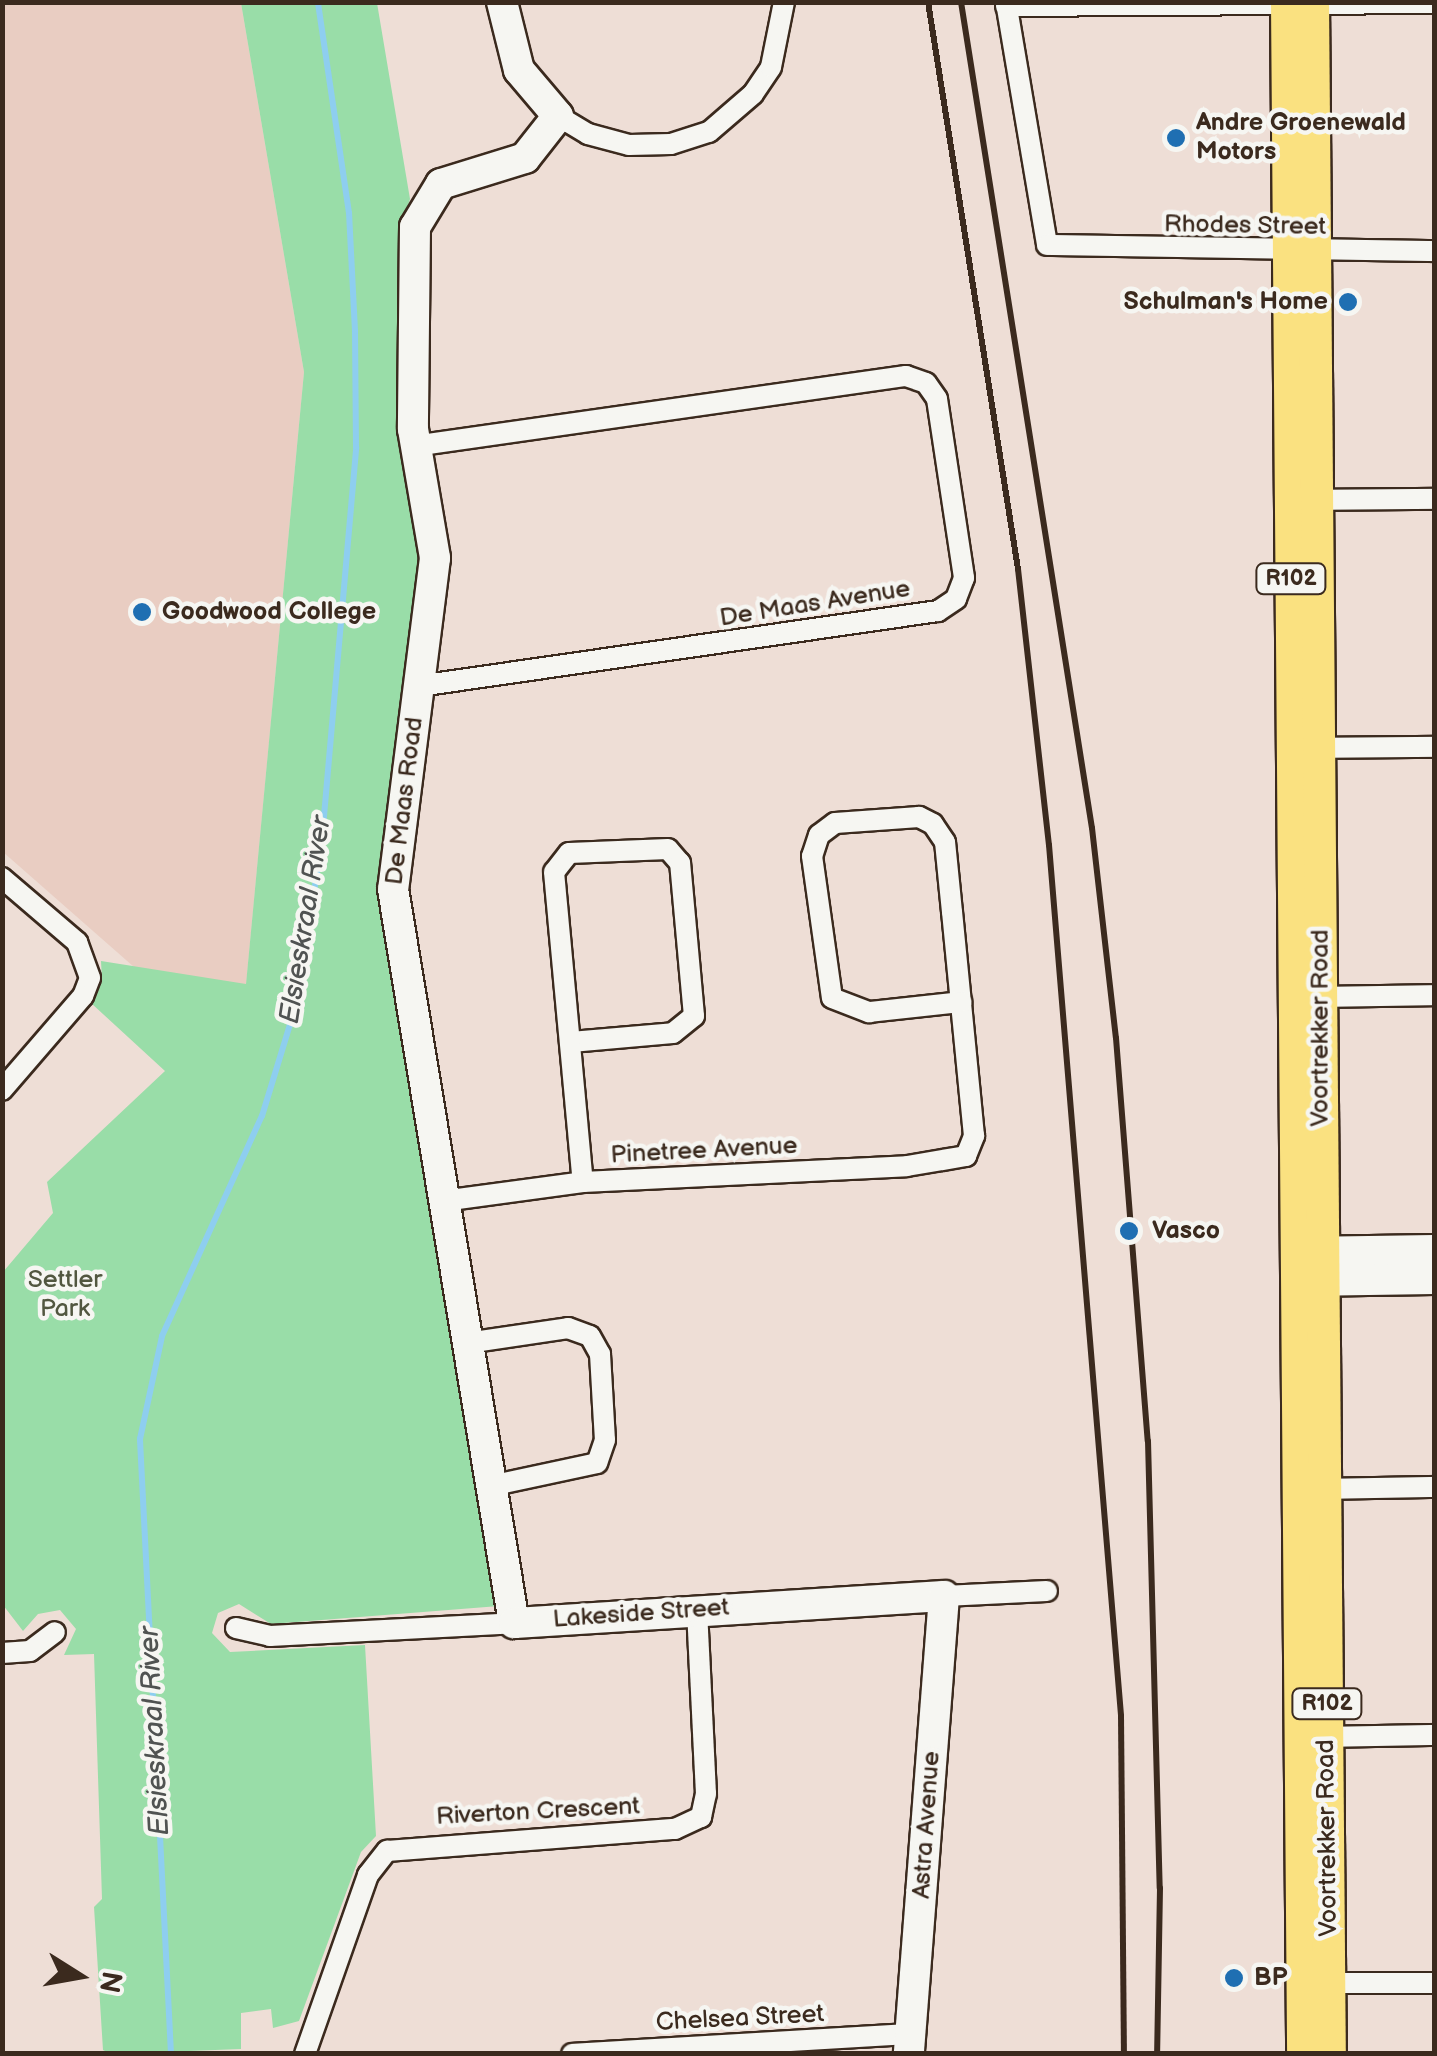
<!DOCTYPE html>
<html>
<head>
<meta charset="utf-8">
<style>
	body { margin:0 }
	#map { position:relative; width:1437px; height:2056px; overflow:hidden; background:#eeded6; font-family:"Balsamiq Sans",sans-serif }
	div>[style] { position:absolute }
	.built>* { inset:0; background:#e9cdc2 }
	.green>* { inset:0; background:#99dda8 }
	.stream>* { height:6px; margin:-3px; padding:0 3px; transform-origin:3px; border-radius:3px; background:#8eceef }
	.roads { filter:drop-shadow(2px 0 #3b2a1e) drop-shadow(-2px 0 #3b2a1e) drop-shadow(0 2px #3b2a1e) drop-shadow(0 -2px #3b2a1e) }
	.street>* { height:20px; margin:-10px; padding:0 10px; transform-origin:10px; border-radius:10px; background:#f6f6f2 }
	.secondary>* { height:30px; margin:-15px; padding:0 15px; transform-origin:15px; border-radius:15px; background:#f6f6f2 }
	.primary>* { height:32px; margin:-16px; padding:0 16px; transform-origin:16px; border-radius:16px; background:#fae180 }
	.rail>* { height:6px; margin:-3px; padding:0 3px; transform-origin:3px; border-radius:3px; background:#3b2a1e }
	.dots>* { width:28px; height:28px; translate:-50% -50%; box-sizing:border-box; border:5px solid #f6f6f2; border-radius:50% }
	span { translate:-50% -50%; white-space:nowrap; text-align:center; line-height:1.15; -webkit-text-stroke:9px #f6f6f2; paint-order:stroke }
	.shield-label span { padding:2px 8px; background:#f6f6f2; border:2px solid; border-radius:8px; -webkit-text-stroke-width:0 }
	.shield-label { font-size:22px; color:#3b2a1e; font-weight:700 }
	.poi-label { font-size:25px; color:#3b2a1e; font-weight:700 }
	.left { translate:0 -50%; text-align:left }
	.right { translate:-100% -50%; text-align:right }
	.street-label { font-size:25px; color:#3b2a1e }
	.park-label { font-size:25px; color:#525740 }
	.water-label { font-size:28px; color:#505352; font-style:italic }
	.frame { position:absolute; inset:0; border:5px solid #3b2a1e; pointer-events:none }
	.north { position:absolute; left:30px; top:1926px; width:100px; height:100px; -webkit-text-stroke:8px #f6f6f2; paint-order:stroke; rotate:101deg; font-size:28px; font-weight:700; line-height:40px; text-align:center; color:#3b2a1e }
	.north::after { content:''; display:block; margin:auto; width:35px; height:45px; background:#3b2a1e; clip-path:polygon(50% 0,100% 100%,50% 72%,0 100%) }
</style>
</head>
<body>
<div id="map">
	<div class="built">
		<div style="clip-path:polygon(3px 3px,241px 3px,304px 372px,246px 985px,134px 967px,3px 852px)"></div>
	</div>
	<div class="green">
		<div style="clip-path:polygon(241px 3px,377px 3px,410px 199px,403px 221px,399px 427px,424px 562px,385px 853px,499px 1606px,271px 1624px,239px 1604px,218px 1613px,212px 1633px,230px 1652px,365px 1645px,376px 1836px,361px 1852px,299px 2021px,273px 2028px,271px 2009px,241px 2013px,241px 2049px,111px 2054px,103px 2050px,94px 1907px,102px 1899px,94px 1654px,64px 1655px,76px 1629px,60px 1610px,38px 1614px,23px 1631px,3px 1605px,3px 1272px,53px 1213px,47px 1182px,165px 1071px,91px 1003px,102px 981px,101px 961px,246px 984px,304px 372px)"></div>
	</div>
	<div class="stream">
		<div style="left:171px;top:2054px;width:616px;rotate:-92.89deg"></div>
		<div style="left:140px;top:1439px;width:105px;rotate:-77.9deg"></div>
		<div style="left:162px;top:1336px;width:242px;rotate:-65.6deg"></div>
		<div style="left:262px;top:1116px;width:123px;rotate:-73deg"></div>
		<div style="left:298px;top:998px;width:161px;rotate:-81.4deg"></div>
		<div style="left:322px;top:839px;width:393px;rotate:-85deg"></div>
		<div style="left:356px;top:447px;width:116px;rotate:-90.5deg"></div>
		<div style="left:355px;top:331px;width:118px;rotate:-92.9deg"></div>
		<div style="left:349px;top:213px;width:213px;rotate:-98.4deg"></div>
	</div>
	<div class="roads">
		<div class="street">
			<div style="left:1006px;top:2px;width:246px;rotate:80.4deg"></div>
			<div style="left:1047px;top:245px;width:387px;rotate:0.9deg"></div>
			<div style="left:1006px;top:6px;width:428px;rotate:-0.4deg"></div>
			<div style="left:558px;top:116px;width:35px;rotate:31deg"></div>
			<div style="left:588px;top:134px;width:42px;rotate:15deg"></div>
			<div style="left:629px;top:145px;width:42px;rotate:-1.4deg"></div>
			<div style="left:671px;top:144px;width:40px;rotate:-18deg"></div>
			<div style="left:709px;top:132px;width:58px;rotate:-40.8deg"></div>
			<div style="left:753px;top:94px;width:32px;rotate:-56deg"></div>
			<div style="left:771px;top:67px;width:66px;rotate:-78.7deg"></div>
			<div style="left:414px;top:446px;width:497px;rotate:-8.1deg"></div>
			<div style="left:906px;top:376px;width:21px;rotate:19deg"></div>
			<div style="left:926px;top:383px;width:19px;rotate:55deg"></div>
			<div style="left:937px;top:399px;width:181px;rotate:81.4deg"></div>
			<div style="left:964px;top:578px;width:22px;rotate:111deg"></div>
			<div style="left:956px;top:599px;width:22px;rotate:146deg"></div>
			<div style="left:938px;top:611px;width:524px;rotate:171.78deg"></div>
			<div style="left:1308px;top:500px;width:126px;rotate:-0.5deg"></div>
			<div style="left:1309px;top:748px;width:125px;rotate:-0.5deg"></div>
			<div style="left:2px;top:878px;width:99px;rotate:40.5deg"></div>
			<div style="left:77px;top:942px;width:38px;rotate:70deg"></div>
			<div style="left:90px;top:978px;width:19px;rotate:111deg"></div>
			<div style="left:83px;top:996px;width:124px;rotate:130.8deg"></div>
			<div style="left:1311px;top:997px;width:123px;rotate:-0.9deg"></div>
			<div style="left:571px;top:1042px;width:102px;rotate:-5deg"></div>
			<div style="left:673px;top:1033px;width:27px;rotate:-39deg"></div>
			<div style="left:694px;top:1016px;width:154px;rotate:-95.2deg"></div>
			<div style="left:680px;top:863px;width:18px;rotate:-131deg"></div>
			<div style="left:668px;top:849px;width:99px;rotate:177.7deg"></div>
			<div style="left:569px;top:853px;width:24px;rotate:128deg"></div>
			<div style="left:554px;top:872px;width:311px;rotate:84.7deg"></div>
			<div style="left:443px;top:1201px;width:141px;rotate:-7.7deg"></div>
			<div style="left:583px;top:1182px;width:324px;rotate:-2.8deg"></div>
			<div style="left:907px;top:1166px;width:60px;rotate:-9.6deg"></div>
			<div style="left:966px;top:1156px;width:22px;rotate:-68deg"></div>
			<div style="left:974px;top:1136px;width:225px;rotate:-95.6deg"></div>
			<div style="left:952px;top:912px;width:70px;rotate:-95.7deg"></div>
			<div style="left:945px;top:842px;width:22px;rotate:-124deg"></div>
			<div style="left:933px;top:824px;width:16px;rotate:-153deg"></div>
			<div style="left:919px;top:817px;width:84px;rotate:175.9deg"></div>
			<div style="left:835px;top:823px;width:20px;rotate:143deg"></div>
			<div style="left:819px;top:835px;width:22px;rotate:108deg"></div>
			<div style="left:812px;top:856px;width:143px;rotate:82deg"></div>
			<div style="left:832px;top:998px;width:40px;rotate:21deg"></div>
			<div style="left:869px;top:1012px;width:93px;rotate:-6.2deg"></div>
			<div style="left:467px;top:1343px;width:102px;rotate:-8.4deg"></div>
			<div style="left:568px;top:1328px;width:23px;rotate:20deg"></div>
			<div style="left:590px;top:1336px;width:21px;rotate:61deg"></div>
			<div style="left:600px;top:1354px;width:86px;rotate:86.7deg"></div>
			<div style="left:605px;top:1440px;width:24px;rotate:109deg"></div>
			<div style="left:597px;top:1463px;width:109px;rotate:167.9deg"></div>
			<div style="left:1315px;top:1489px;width:119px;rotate:-1deg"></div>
			<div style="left:944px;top:1596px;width:103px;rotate:-2.8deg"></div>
			<div style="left:236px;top:1628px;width:35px;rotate:13deg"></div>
			<div style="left:270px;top:1636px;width:244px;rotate:-3deg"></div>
			<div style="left:2px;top:1653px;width:28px;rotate:-4deg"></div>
			<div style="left:30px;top:1651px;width:31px;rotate:-37deg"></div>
			<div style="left:1317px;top:1737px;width:117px;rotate:-1deg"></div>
			<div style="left:1319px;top:1983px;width:115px"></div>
			<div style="left:305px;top:2054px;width:190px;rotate:-70.6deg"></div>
			<div style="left:368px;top:1875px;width:31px;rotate:-52deg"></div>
			<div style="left:387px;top:1851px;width:289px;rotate:-4.4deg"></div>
			<div style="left:675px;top:1829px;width:29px;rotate:-25deg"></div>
			<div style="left:701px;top:1817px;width:24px;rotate:-78deg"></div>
			<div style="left:706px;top:1794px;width:184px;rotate:-92.8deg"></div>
			<div style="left:572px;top:2054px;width:340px;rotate:-3.4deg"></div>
		</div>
		<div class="secondary">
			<div style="left:502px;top:2px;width:70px;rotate:76deg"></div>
			<div style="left:519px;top:70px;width:60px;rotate:49.7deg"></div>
			<div style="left:558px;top:116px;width:53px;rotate:128.2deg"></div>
			<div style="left:525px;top:158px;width:88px;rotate:162.8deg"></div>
			<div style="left:441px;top:184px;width:50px;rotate:121.2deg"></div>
			<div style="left:415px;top:227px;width:202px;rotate:90.6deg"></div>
			<div style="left:413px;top:429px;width:131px;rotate:80.3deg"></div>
			<div style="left:435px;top:558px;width:334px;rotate:97.2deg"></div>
			<div style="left:393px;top:889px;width:744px;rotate:80.64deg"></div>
			<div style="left:514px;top:1623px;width:431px;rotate:-3.6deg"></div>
			<div style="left:944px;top:1596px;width:459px;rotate:94.4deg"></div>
			<div style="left:1303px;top:1252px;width:131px;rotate:-0.9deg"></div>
			<div style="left:1303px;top:1281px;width:131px;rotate:-0.9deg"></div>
		</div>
		<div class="primary">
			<div style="left:1287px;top:2px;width:2052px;rotate:89.55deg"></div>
			<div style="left:1313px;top:2px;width:2052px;rotate:89.53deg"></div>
		</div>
	</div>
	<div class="rail">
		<div style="left:928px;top:2px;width:574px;rotate:80.98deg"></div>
		<div style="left:1018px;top:569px;width:278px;rotate:83.6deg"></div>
		<div style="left:1049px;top:845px;width:874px;rotate:85.27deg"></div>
		<div style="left:1121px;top:1716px;width:338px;rotate:89.5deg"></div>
		<div style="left:961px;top:2px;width:836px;rotate:80.99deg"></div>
		<div style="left:1092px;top:828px;width:211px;rotate:83.5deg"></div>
		<div style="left:1116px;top:1038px;width:404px;rotate:85.5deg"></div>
		<div style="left:1148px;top:1441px;width:447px;rotate:88.5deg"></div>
		<div style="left:1160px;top:1888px;width:166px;rotate:91deg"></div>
	</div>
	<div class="dots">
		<div style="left:1176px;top:138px;background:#1f6fb2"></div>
		<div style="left:1348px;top:302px;background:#1f6fb2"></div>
		<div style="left:142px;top:612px;background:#1f6fb2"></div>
		<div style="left:1129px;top:1231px;background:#1f6fb2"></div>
		<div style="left:1234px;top:1978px;background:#1f6fb2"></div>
	</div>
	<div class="shield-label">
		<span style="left:1291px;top:579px">R102</span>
		<span style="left:1327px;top:1704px">R102</span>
	</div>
	<div class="poi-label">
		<span class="left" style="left:1196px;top:138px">Andre Groenewald<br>Motors</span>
		<span class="right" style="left:1328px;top:302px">Schulman's Home</span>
		<span class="left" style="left:162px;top:612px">Goodwood College</span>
		<span class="left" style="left:1152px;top:1231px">Vasco</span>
		<span class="left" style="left:1254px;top:1978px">BP</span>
	</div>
	<div class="street-label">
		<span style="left:1245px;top:226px;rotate:1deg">Rhodes Street</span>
		<span style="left:815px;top:604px;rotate:-9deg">De Maas Avenue</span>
		<span style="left:405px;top:801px;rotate:-83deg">De Maas Road</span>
		<span style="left:1321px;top:1028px;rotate:-90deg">Voortrekker Road</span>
		<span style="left:704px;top:1151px;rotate:-3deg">Pinetree Avenue</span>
		<span style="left:641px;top:1614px;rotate:-4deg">Lakeside Street</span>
		<span style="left:538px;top:1812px;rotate:-3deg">Riverton Crescent</span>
		<span style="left:927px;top:1825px;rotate:-86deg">Astra Avenue</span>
		<span style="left:1328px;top:1838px;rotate:-91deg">Voortrekker Road</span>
		<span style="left:740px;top:2019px;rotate:-3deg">Chelsea Street</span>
	</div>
	<div class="park-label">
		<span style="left:65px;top:1295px">Settler<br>Park</span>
	</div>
	<div class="water-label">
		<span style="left:306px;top:920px;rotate:-81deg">Elsieskraal River</span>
		<span style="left:155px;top:1731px;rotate:-93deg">Elsieskraal River</span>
	</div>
	<div class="frame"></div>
	<div class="north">N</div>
</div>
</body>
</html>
